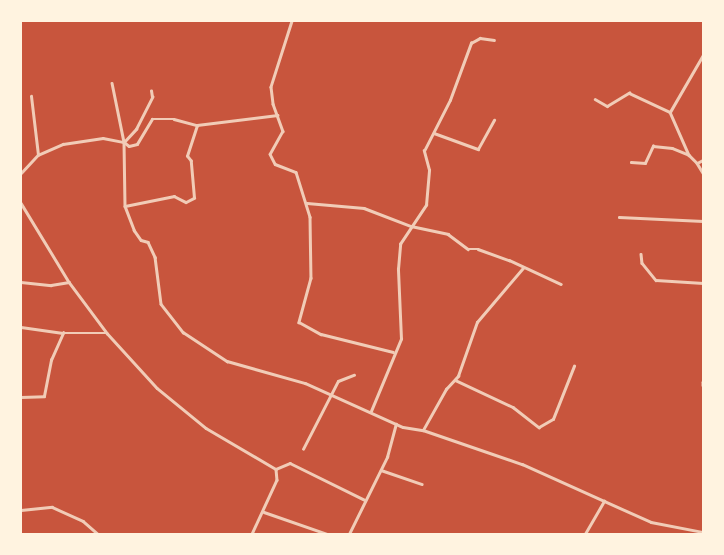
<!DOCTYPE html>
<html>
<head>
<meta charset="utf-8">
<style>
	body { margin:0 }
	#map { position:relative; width:724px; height:555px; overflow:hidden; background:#c8553d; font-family:Figtree,sans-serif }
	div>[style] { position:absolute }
	.minor>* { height:2.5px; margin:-1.25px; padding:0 1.25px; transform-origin:1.25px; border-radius:1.25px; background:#f1ccb7 }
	span { translate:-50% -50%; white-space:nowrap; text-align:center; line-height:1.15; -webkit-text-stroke:5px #fff3e0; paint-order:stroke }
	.frame { position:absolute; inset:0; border:22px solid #fff3e0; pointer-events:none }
</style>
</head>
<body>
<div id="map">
	<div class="minor">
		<div style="left:292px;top:21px;width:69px;rotate:107.7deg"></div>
		<div style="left:271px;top:87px;width:17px;rotate:83deg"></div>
		<div style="left:273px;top:104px;width:29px;rotate:70deg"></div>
		<div style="left:283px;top:131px;width:26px;rotate:119deg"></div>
		<div style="left:270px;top:154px;width:11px;rotate:63deg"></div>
		<div style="left:275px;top:164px;width:22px;rotate:21deg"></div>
		<div style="left:296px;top:172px;width:47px;rotate:72.7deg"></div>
		<div style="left:310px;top:217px;width:61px;rotate:89.1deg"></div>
		<div style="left:311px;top:278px;width:46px;rotate:105.3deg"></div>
		<div style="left:299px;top:322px;width:25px;rotate:29deg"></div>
		<div style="left:321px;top:334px;width:74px;rotate:14deg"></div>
		<div style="left:112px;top:83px;width:60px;rotate:78.5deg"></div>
		<div style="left:124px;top:142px;width:64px;rotate:89.1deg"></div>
		<div style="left:125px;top:206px;width:26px;rotate:69deg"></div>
		<div style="left:134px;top:230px;width:12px;rotate:55deg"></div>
		<div style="left:141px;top:240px;width:7px;rotate:16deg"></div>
		<div style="left:148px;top:242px;width:17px;rotate:65deg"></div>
		<div style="left:155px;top:257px;width:47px;rotate:82.7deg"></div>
		<div style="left:161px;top:304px;width:36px;rotate:52deg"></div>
		<div style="left:183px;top:332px;width:53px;rotate:33.4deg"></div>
		<div style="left:227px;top:361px;width:81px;rotate:15.8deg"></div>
		<div style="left:305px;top:383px;width:107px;rotate:24.2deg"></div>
		<div style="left:403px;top:427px;width:20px;rotate:9deg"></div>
		<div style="left:423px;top:430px;width:105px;rotate:19deg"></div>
		<div style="left:522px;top:464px;width:141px;rotate:24.2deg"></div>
		<div style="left:651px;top:522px;width:53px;rotate:10.9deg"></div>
		<div style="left:595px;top:99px;width:14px;rotate:30deg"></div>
		<div style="left:607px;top:106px;width:26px;rotate:-31deg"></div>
		<div style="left:629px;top:93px;width:45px;rotate:24.9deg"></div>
		<div style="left:670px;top:112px;width:47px;rotate:66.2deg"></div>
		<div style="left:670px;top:112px;width:66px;rotate:-59.9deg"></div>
		<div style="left:434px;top:133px;width:47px;rotate:20deg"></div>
		<div style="left:478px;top:149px;width:33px;rotate:-61deg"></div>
		<div style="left:124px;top:142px;width:18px;rotate:-47deg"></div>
		<div style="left:136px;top:129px;width:36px;rotate:-63deg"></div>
		<div style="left:152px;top:97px;width:6px;rotate:-99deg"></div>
		<div style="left:38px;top:155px;width:27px;rotate:-24deg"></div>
		<div style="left:63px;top:144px;width:40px;rotate:-8.5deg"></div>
		<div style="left:103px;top:138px;width:21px;rotate:11deg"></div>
		<div style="left:124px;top:142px;width:6px;rotate:39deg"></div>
		<div style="left:129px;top:146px;width:8px;rotate:-14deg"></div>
		<div style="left:137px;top:144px;width:29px;rotate:-59deg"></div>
		<div style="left:152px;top:119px;width:22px"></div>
		<div style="left:174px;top:119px;width:24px;rotate:15deg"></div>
		<div style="left:197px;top:125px;width:81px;rotate:-7.1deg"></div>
		<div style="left:631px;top:162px;width:14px;rotate:4deg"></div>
		<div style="left:645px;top:163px;width:19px;rotate:-65deg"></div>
		<div style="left:653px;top:146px;width:19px;rotate:6deg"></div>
		<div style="left:672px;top:148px;width:18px;rotate:22deg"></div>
		<div style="left:689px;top:155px;width:11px;rotate:45deg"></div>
		<div style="left:697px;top:163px;width:7px;rotate:-27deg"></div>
		<div style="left:697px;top:163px;width:12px;rotate:59deg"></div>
		<div style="left:21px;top:173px;width:25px;rotate:-47deg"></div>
		<div style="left:38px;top:155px;width:59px;rotate:-96.8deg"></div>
		<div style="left:21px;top:203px;width:92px;rotate:58.7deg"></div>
		<div style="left:69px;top:282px;width:64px;rotate:53.3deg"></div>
		<div style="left:107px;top:333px;width:74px;rotate:47.7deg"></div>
		<div style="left:157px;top:388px;width:63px;rotate:39.2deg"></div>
		<div style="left:206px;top:428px;width:81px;rotate:30.4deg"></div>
		<div style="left:276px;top:469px;width:11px;rotate:85deg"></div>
		<div style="left:277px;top:480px;width:60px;rotate:114.8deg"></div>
		<div style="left:307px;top:203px;width:57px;rotate:5deg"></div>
		<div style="left:364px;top:208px;width:50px;rotate:21deg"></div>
		<div style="left:411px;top:226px;width:38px;rotate:12deg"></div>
		<div style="left:448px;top:234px;width:25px;rotate:37deg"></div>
		<div style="left:468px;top:249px;width:10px"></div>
		<div style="left:478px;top:249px;width:33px;rotate:20deg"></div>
		<div style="left:509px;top:260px;width:57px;rotate:24.8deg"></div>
		<div style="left:125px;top:206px;width:50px;rotate:-11.5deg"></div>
		<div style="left:174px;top:196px;width:13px;rotate:27deg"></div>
		<div style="left:186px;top:202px;width:9px;rotate:-27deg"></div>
		<div style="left:194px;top:198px;width:37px;rotate:-95deg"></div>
		<div style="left:191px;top:161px;width:6px;rotate:-129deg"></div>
		<div style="left:187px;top:156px;width:32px;rotate:-72deg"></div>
		<div style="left:619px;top:217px;width:84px;rotate:2.7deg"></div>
		<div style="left:641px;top:254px;width:9px;rotate:84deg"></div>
		<div style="left:642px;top:263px;width:22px;rotate:51deg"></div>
		<div style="left:656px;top:280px;width:47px;rotate:3.7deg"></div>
		<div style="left:21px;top:282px;width:30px;rotate:6deg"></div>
		<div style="left:51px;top:285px;width:18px;rotate:-9deg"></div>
		<div style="left:21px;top:327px;width:42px;rotate:8.1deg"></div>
		<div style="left:63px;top:333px;width:44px"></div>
		<div style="left:455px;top:380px;width:64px;rotate:25deg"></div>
		<div style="left:513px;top:407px;width:33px;rotate:38deg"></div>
		<div style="left:539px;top:427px;width:16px;rotate:-30deg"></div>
		<div style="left:553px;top:419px;width:57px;rotate:-68.4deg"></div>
		<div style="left:703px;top:382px;width:3px;rotate:90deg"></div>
		<div style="left:21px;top:397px;width:23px;rotate:-2deg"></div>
		<div style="left:44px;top:396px;width:37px;rotate:-79deg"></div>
		<div style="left:51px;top:360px;width:30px;rotate:-66deg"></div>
		<div style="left:371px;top:411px;width:78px;rotate:-67.4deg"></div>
		<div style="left:401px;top:339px;width:70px;rotate:-92.5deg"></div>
		<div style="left:398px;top:269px;width:25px;rotate:-85deg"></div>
		<div style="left:400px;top:244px;width:47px;rotate:-56.3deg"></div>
		<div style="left:426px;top:205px;width:35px;rotate:-85deg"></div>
		<div style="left:429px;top:170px;width:20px;rotate:-105deg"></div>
		<div style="left:424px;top:151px;width:57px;rotate:-63deg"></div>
		<div style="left:450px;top:100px;width:61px;rotate:-69.8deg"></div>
		<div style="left:471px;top:43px;width:10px;rotate:-29deg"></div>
		<div style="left:480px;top:38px;width:14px;rotate:8deg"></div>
		<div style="left:423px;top:430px;width:47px;rotate:-60.7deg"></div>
		<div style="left:446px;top:389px;width:18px;rotate:-47deg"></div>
		<div style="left:458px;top:376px;width:57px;rotate:-70.6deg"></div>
		<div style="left:477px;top:322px;width:71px;rotate:-49.6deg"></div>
		<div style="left:303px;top:449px;width:76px;rotate:-62.8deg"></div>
		<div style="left:338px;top:381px;width:17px;rotate:-21deg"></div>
		<div style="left:276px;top:469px;width:15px;rotate:-23deg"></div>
		<div style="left:290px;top:463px;width:84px;rotate:26.3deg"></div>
		<div style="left:381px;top:470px;width:43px;rotate:18.9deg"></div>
		<div style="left:21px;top:510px;width:31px;rotate:-6deg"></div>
		<div style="left:52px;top:507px;width:34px;rotate:24deg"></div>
		<div style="left:83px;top:521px;width:20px;rotate:41deg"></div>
		<div style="left:264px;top:512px;width:67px;rotate:19.2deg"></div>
		<div style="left:349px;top:534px;width:86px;rotate:-63.7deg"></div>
		<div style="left:387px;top:457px;width:34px;rotate:-75deg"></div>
		<div style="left:585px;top:534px;width:38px;rotate:-60deg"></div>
	</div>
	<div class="frame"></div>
</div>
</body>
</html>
